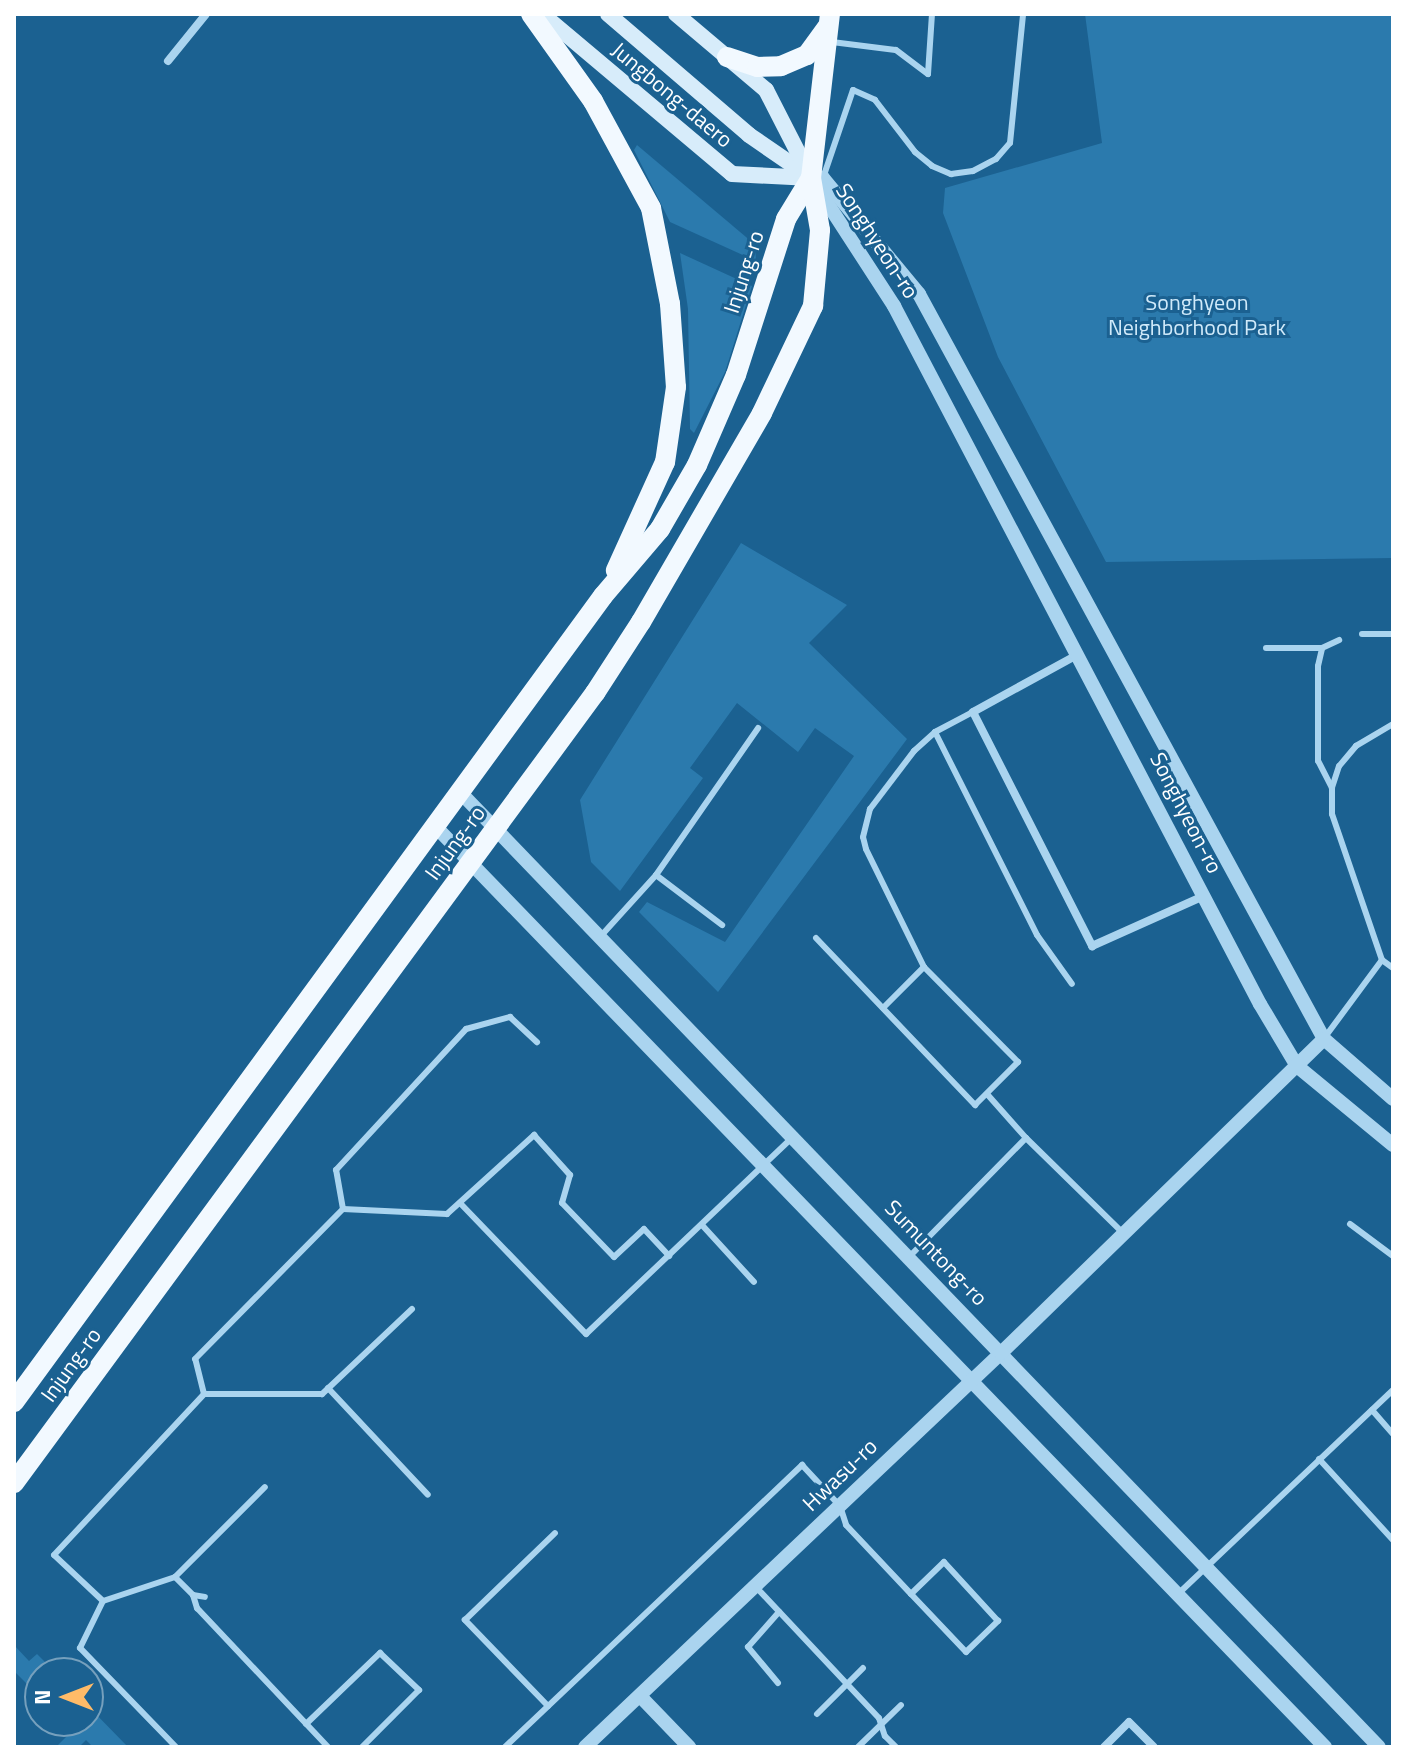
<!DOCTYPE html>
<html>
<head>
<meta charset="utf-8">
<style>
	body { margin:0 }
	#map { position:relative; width:1407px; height:1761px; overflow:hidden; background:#1b6191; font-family:"Titillium Web",sans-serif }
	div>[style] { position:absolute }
	.green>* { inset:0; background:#2b7aad }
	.service>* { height:6px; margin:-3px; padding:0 3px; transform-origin:3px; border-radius:3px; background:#aad4ef }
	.minor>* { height:8px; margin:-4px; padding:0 4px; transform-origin:4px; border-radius:4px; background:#aad4ef }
	.tertiary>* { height:14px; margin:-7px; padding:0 7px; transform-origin:7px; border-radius:7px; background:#aad4ef }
	.secondary>* { height:16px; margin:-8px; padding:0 8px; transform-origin:8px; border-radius:8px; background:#d7ecfa }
	.primary>* { height:20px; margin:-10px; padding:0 10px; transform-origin:10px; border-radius:10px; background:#f2f9ff }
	span { translate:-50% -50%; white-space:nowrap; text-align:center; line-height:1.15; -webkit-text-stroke:6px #1b6191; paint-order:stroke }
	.street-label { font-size:22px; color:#fff }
	.park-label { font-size:22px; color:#d0eafa }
	.frame { position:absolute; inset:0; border:16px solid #fff; pointer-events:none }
	.north { position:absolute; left:24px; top:1657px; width:80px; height:80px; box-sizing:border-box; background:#1b6191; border:2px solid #76a0bd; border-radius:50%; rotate:270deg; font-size:22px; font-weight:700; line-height:32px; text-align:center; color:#fff }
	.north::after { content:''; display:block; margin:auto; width:28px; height:36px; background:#ffbb68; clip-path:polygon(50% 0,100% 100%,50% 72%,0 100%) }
</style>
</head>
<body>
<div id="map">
	<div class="green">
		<div style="clip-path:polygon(1085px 14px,1393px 14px,1393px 558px,1106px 562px,998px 357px,943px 213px,945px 188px,1102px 143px)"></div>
		<div style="clip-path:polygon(637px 145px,746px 237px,755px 245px,756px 261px,670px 222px,634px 150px)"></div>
		<div style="clip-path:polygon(680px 253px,752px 286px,725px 372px,694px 433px,690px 429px,688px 309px)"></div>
		<div style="clip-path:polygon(741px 543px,847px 605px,809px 643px,907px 739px,718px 992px,639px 912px,647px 902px,725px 942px,854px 756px,815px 728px,798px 752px,737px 703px,690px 768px,703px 778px,620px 891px,591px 862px,580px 800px)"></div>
		<div style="clip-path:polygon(14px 1645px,29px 1661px,37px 1654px,56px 1673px,40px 1673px,40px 1697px,14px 1671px)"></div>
		<div style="clip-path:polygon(88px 1706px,128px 1747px,93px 1747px,86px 1740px,79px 1747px,56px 1747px,72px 1731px,63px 1721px,88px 1721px)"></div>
	</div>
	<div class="service">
		<div style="left:832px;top:42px;width:64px;rotate:7.1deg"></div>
		<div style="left:896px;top:50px;width:40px;rotate:37deg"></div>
		<div style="left:928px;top:74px;width:60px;rotate:-86.2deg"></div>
		<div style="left:823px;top:178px;width:93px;rotate:-71.2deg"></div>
		<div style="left:853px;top:90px;width:24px;rotate:24deg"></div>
		<div style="left:875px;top:100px;width:66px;rotate:52.4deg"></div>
		<div style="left:915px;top:152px;width:22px;rotate:39deg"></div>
		<div style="left:932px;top:166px;width:21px;rotate:23deg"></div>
		<div style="left:951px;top:174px;width:22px;rotate:-8deg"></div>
		<div style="left:973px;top:171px;width:26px;rotate:-28deg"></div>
		<div style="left:996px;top:159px;width:21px;rotate:-49deg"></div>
		<div style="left:1010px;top:143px;width:130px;rotate:-84.2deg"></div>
		<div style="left:1362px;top:634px;width:31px"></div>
		<div style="left:1266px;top:648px;width:56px"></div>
		<div style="left:1393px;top:724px;width:43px;rotate:149.3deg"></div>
		<div style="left:1356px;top:746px;width:26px;rotate:130deg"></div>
		<div style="left:1339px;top:766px;width:23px;rotate:108deg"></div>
		<div style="left:1332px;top:788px;width:26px;rotate:90deg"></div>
		<div style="left:1332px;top:814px;width:154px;rotate:71.1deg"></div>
		<div style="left:1382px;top:960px;width:14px;rotate:36deg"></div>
		<div style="left:935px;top:732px;width:227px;rotate:63.3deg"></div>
		<div style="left:1037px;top:935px;width:60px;rotate:54.5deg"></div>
		<div style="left:1332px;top:788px;width:30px;rotate:-117deg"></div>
		<div style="left:1318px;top:761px;width:95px;rotate:-90deg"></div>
		<div style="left:1318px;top:666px;width:18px;rotate:-77deg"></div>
		<div style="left:1322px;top:648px;width:19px;rotate:-25deg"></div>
		<div style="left:656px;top:875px;width:83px;rotate:37.1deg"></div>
		<div style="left:600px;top:937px;width:84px;rotate:-47.9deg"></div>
		<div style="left:656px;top:875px;width:179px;rotate:-55.2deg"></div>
		<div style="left:816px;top:938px;width:231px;rotate:46.4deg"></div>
		<div style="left:975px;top:1105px;width:61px;rotate:-45deg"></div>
		<div style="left:1018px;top:1062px;width:134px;rotate:-134.7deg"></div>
		<div style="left:924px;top:967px;width:131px;rotate:-116.2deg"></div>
		<div style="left:866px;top:849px;width:12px;rotate:-104deg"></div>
		<div style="left:863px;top:837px;width:29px;rotate:-76deg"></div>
		<div style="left:870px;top:809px;width:73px;rotate:-52.8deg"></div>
		<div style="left:914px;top:751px;width:28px;rotate:-42deg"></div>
		<div style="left:935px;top:732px;width:43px;rotate:-27.8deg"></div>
		<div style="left:883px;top:1008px;width:58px;rotate:-45deg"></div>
		<div style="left:1325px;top:1037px;width:96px;rotate:-53.5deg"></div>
		<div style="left:987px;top:1094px;width:59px;rotate:48.4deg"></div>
		<div style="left:460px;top:1203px;width:182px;rotate:46.1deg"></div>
		<div style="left:586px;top:1334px;width:286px;rotate:-43.6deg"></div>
		<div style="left:343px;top:1209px;width:40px;rotate:-100deg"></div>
		<div style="left:336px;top:1170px;width:192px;rotate:-47.3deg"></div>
		<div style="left:466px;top:1029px;width:46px;rotate:-15.3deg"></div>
		<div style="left:510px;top:1017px;width:37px;rotate:43deg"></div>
		<div style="left:1350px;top:1224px;width:54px;rotate:36.7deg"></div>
		<div style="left:702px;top:1225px;width:77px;rotate:47.6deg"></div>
		<div style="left:909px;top:1257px;width:167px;rotate:-45.5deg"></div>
		<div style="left:1026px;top:1138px;width:137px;rotate:44.4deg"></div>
		<div style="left:412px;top:1309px;width:124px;rotate:136.6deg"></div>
		<div style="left:322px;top:1394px;width:118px;rotate:180deg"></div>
		<div style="left:204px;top:1394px;width:36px;rotate:-104deg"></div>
		<div style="left:195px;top:1359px;width:211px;rotate:-45.4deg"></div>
		<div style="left:343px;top:1209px;width:104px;rotate:2.8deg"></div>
		<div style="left:447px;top:1214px;width:118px;rotate:-42.2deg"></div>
		<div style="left:534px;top:1135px;width:54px;rotate:48deg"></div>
		<div style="left:570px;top:1175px;width:29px;rotate:106deg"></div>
		<div style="left:562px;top:1203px;width:75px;rotate:46.1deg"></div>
		<div style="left:614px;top:1257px;width:41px;rotate:-43deg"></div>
		<div style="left:644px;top:1229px;width:37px;rotate:47deg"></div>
		<div style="left:328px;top:1388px;width:146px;rotate:46.9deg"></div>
		<div style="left:1372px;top:1410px;width:32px;rotate:49deg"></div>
		<div style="left:1319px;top:1459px;width:110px;rotate:47.6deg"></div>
		<div style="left:175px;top:1577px;width:127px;rotate:-45deg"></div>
		<div style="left:755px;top:1586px;width:181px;rotate:46.8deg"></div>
		<div style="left:879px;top:1718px;width:19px;rotate:72deg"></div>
		<div style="left:885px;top:1736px;width:16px;rotate:45deg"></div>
		<div style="left:1178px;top:1594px;width:296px;rotate:-43.5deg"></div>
		<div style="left:193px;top:1595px;width:12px;rotate:9deg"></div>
		<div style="left:103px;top:1601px;width:67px;rotate:-136.8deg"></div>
		<div style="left:54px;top:1555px;width:220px;rotate:-47deg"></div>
		<div style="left:778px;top:1683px;width:47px;rotate:-129.8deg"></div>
		<div style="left:748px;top:1647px;width:47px;rotate:-48.5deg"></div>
		<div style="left:548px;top:1706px;width:120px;rotate:-134deg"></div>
		<div style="left:465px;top:1620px;width:125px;rotate:-44deg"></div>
		<div style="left:817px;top:1714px;width:65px;rotate:-45deg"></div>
		<div style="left:306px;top:1724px;width:103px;rotate:-43.8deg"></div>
		<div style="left:380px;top:1653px;width:54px;rotate:43.5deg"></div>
		<div style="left:419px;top:1690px;width:81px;rotate:135deg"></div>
		<div style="left:176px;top:1747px;width:138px;rotate:-134.1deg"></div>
		<div style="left:80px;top:1648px;width:52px;rotate:-63.9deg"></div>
		<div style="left:103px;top:1601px;width:76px;rotate:-18.4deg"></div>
		<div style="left:175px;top:1577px;width:25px;rotate:45deg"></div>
		<div style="left:193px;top:1595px;width:14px;rotate:73deg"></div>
		<div style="left:197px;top:1608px;width:191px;rotate:46.7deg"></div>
		<div style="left:505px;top:1747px;width:410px;rotate:-43.5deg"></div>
		<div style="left:802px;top:1465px;width:56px;rotate:47.2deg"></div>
		<div style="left:840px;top:1506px;width:20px;rotate:72deg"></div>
		<div style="left:846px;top:1525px;width:95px;rotate:46.7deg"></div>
		<div style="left:911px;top:1594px;width:80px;rotate:46.5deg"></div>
		<div style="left:966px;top:1652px;width:45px;rotate:-44.1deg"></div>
		<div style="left:998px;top:1621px;width:80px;rotate:-132.5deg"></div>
		<div style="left:944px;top:1562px;width:46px;rotate:135.9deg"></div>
		<div style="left:858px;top:1747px;width:60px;rotate:-44.3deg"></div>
	</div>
	<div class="minor">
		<div style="left:168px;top:61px;width:60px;rotate:-51deg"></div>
		<div style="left:1077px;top:655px;width:119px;rotate:151.3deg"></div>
		<div style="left:973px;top:712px;width:263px;rotate:63deg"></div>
		<div style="left:1092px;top:946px;width:123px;rotate:-24.1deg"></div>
		<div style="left:1104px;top:1747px;width:35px;rotate:-45deg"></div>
		<div style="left:1129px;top:1722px;width:35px;rotate:45deg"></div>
	</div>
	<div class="tertiary">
		<div style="left:460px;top:792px;width:1325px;rotate:46.1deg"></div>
		<div style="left:435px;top:826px;width:1281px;rotate:45.98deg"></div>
		<div style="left:1393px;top:1099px;width:91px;rotate:-139deg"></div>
		<div style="left:1324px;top:1039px;width:848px;rotate:-118.53deg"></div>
		<div style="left:919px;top:294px;width:151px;rotate:-129.6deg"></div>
		<div style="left:823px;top:178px;width:12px;rotate:180deg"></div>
		<div style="left:811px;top:178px;width:153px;rotate:57deg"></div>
		<div style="left:894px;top:306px;width:788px;rotate:62.33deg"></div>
		<div style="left:1260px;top:1004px;width:72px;rotate:59.2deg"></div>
		<div style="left:1297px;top:1066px;width:124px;rotate:39.5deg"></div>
		<div style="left:640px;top:1696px;width:71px;rotate:46.1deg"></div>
		<div style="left:585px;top:1747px;width:573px;rotate:-43.44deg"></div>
		<div style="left:1001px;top:1353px;width:450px;rotate:-44.2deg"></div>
	</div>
	<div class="secondary">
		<div style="left:542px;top:14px;width:248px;rotate:40.1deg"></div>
		<div style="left:732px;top:174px;width:79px;rotate:2.9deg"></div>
		<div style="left:608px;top:14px;width:186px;rotate:40.6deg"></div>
		<div style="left:749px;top:135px;width:74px;rotate:34.5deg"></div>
		<div style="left:676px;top:14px;width:118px;rotate:40.2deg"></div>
		<div style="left:766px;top:90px;width:97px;rotate:62.9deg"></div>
	</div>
	<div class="primary">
		<div style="left:531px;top:14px;width:107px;rotate:54.5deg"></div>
		<div style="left:593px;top:101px;width:122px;rotate:61.5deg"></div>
		<div style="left:651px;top:208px;width:98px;rotate:78.8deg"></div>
		<div style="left:670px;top:304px;width:83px;rotate:85.9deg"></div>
		<div style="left:676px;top:387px;width:76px;rotate:98.3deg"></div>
		<div style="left:665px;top:462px;width:119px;rotate:114.4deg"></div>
		<div style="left:727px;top:57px;width:32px;rotate:18deg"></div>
		<div style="left:757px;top:67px;width:24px;rotate:-2deg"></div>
		<div style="left:781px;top:66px;width:28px;rotate:-23deg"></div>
		<div style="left:807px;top:55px;width:34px;rotate:-54deg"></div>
		<div style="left:14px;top:1402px;width:998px;rotate:-53.84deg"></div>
		<div style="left:603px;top:596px;width:88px;rotate:-49.6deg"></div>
		<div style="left:660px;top:529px;width:74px;rotate:-60deg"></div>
		<div style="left:697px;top:465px;width:98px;rotate:-66.6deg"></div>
		<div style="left:736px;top:375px;width:164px;rotate:-72.2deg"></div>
		<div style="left:786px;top:219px;width:48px;rotate:-58.6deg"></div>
		<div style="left:14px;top:1483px;width:981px;rotate:-53.67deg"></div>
		<div style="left:595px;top:693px;width:85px;rotate:-57.1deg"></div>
		<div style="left:641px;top:622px;width:241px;rotate:-59.9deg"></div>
		<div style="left:762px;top:413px;width:119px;rotate:-64.5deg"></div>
		<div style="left:813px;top:306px;width:76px;rotate:-84.7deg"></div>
		<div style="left:820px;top:230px;width:53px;rotate:-99.8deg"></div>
		<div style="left:811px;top:178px;width:165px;rotate:-83.4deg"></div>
	</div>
	<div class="street-label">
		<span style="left:672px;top:95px;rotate:40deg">Jungbong-daero</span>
		<span style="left:877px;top:241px;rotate:57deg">Songhyeon-ro</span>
		<span style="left:744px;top:272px;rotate:-72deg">Injung-ro</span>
		<span style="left:1186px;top:813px;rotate:63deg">Songhyeon-ro</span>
		<span style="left:455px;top:843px;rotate:-54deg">Injung-ro</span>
		<span style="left:936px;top:1253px;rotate:46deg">Sumuntong-ro</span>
		<span style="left:71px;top:1365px;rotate:-54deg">Injung-ro</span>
		<span style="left:840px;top:1475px;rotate:-44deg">Hwasu-ro</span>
	</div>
	<div class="park-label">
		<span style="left:1197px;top:315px">Songhyeon<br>Neighborhood Park</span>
	</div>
	<div class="frame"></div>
	<div class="north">N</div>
</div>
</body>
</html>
